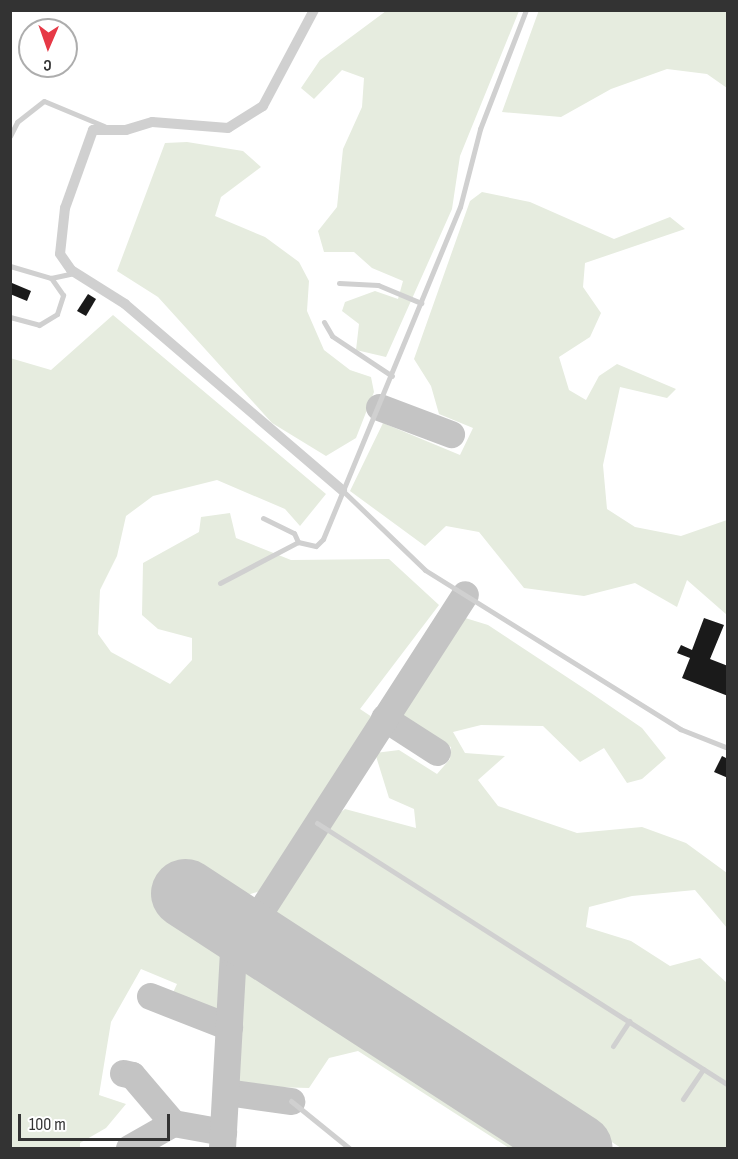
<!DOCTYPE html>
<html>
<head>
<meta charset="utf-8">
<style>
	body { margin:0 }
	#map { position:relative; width:738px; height:1159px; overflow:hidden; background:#fff; font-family:"Sofia Sans Condensed",sans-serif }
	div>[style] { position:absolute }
	.green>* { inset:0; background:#e6ecdf }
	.taxiway>* { height:27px; margin:-13.5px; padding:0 13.5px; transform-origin:13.5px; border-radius:13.5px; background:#c4c4c4 }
	.runway>* { height:69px; margin:-34.5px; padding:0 34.5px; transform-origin:34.5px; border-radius:34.5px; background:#c4c4c4 }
	.building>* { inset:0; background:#1a1a1a }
	.lane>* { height:5px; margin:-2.5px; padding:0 2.5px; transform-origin:2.5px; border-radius:2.5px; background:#d0d0d0 }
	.street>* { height:10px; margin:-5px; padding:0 5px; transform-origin:5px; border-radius:5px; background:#d0d0d0 }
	span { translate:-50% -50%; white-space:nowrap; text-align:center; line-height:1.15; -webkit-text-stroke:6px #fff; paint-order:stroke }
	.frame { position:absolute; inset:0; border:12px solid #333; pointer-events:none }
	.north { position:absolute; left:18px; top:18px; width:60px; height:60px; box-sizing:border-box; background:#fff; border:2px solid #adadad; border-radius:50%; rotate:182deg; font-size:16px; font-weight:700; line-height:24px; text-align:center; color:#333 }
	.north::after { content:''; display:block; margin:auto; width:21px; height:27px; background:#e63946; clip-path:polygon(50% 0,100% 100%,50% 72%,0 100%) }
	.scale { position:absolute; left:18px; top:1114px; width:152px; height:27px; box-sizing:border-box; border:3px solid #333; border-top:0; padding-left:8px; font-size:18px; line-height:21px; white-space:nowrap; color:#333; -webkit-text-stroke:4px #fff; paint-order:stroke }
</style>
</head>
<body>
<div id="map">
	<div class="green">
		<div style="clip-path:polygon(539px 10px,727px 11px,727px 88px,707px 74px,667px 69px,611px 89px,561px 117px,502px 112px)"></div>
		<div style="clip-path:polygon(386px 11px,519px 11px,460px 156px,452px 209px,386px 357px,356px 350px,359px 324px,342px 311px,345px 302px,375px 291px,398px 299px,403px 281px,372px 268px,354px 252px,324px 252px,318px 231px,337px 207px,343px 149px,362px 107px,364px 78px,342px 70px,314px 99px,301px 88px,320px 60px)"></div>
		<div style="clip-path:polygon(187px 142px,243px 151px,261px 167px,221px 197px,215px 216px,265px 237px,299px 262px,309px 281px,307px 311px,324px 350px,350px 370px,371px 377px,374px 392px,356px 438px,326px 456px,272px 423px,158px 297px,117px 271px,165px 143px)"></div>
		<div style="clip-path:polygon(482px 192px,530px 202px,614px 239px,670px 217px,685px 229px,585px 263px,583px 287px,601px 313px,590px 337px,559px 357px,569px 390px,586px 400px,599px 376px,617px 364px,676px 389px,667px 398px,620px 387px,603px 465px,607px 509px,635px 527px,681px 536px,727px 520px,727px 615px,687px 580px,677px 607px,635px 583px,584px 596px,524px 588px,479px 532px,446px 526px,425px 546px,350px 491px,383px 423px,460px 455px,473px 428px,439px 414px,431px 386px,414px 359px,470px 201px)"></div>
		<div style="clip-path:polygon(113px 315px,326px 494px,300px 526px,285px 509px,217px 480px,153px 496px,126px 516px,117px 556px,100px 590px,98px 634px,111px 652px,170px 684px,192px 660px,192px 638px,158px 629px,142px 615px,143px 563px,199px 532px,201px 517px,230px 513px,236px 538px,291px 560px,389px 559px,439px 605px,360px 709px,372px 717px,260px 891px,238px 898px,194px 871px,169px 911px,227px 949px,225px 1009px,215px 1016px,171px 997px,177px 984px,141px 969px,111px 1022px,99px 1095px,126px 1104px,106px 1128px,80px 1143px,80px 1148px,11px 1148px,10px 358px,51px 370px)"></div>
		<div style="clip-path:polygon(462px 617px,488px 625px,591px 693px,642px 728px,666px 758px,642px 779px,627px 783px,604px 748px,580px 762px,543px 726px,481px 725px,453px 732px,465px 753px,505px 756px,478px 780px,498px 806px,577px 833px,642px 827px,686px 843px,727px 873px,727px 928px,695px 890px,632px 896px,589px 907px,586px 927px,631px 941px,670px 966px,700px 958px,727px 983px,727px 1148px,621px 1148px,283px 929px,275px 907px,314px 852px,314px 834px,345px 809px,416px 828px,414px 809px,389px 798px,375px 753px,399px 750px,437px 774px,450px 759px,451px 747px,415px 732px,401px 718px,409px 705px,406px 696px,441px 635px)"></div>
		<div style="clip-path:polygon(249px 964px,532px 1148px,509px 1148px,358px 1051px,329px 1058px,309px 1088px,238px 1086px,231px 1075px,234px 1039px,241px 1034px,241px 974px)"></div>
	</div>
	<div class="taxiway">
		<div style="left:379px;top:407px;width:77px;rotate:20.6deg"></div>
		<div style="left:384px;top:718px;width:63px;rotate:32.7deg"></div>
		<div style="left:150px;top:996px;width:85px;rotate:21.4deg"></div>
		<div style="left:123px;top:1073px;width:9px;rotate:13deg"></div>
		<div style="left:132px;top:1075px;width:63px;rotate:49.5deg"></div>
		<div style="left:173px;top:1123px;width:51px;rotate:10.2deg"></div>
		<div style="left:226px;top:1092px;width:66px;rotate:7.9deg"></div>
		<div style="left:129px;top:1148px;width:51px;rotate:-29.6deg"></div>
		<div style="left:222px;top:1148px;width:194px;rotate:-86.8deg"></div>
		<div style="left:233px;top:954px;width:428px;rotate:-57.2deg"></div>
	</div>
	<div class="runway">
		<div style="left:185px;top:893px;width:468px;rotate:33deg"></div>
	</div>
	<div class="building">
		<div style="clip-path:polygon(12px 283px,31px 291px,27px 301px,10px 294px)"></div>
		<div style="clip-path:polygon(88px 294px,96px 299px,86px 316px,77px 311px)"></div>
		<div style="clip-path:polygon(704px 618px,724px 625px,710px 659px,728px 666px,728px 696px,682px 678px,690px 658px,677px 653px,681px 645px,692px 650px)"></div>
		<div style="clip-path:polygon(722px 756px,728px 759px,728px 778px,714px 772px)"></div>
	</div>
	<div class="lane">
		<div style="left:10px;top:136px;width:16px;rotate:-63deg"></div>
		<div style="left:17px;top:122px;width:34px;rotate:-38deg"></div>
		<div style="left:44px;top:101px;width:65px;rotate:22.6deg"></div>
		<div style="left:10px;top:266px;width:43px;rotate:16.3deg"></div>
		<div style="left:51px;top:278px;width:25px;rotate:-12deg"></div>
		<div style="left:339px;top:283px;width:39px;rotate:3deg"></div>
		<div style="left:378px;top:285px;width:47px;rotate:22.7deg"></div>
		<div style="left:10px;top:317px;width:30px;rotate:15deg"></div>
		<div style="left:39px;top:325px;width:21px;rotate:-31deg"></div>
		<div style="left:57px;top:314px;width:20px;rotate:-72deg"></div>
		<div style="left:63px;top:295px;width:21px;rotate:-125deg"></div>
		<div style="left:324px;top:322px;width:16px;rotate:60deg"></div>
		<div style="left:332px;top:336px;width:72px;rotate:33.7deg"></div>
		<div style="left:342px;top:490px;width:115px;rotate:43.9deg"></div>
		<div style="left:425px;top:570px;width:301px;rotate:31.9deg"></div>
		<div style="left:680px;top:729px;width:52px;rotate:21.6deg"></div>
		<div style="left:263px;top:518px;width:34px;rotate:26deg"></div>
		<div style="left:294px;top:533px;width:10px;rotate:66deg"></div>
		<div style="left:220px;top:583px;width:88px;rotate:-27.7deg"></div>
		<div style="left:298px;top:542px;width:18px;rotate:13deg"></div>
		<div style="left:316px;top:546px;width:10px;rotate:-45deg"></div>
		<div style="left:323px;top:539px;width:359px;rotate:-67.6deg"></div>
		<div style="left:460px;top:207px;width:81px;rotate:-75.6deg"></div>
		<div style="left:480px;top:129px;width:128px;rotate:-68.9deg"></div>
		<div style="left:317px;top:823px;width:487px;rotate:32.5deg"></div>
		<div style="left:613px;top:1046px;width:30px;rotate:-57deg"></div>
		<div style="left:683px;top:1099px;width:36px;rotate:-56deg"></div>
		<div style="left:291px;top:1101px;width:75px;rotate:39deg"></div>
	</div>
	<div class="street">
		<div style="left:314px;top:10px;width:109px;rotate:118deg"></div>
		<div style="left:263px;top:106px;width:41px;rotate:147.8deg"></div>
		<div style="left:228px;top:128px;width:76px;rotate:-175.5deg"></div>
		<div style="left:152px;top:122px;width:27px;rotate:163deg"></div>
		<div style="left:126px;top:130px;width:33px;rotate:180deg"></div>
		<div style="left:93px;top:130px;width:83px;rotate:109.7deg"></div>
		<div style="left:65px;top:208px;width:46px;rotate:96.2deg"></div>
		<div style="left:60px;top:254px;width:19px;rotate:55deg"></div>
		<div style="left:71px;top:270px;width:64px;rotate:32.2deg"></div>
		<div style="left:125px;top:304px;width:286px;rotate:40.6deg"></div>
	</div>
	<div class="frame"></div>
	<div class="north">С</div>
	<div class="scale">100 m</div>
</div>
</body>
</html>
